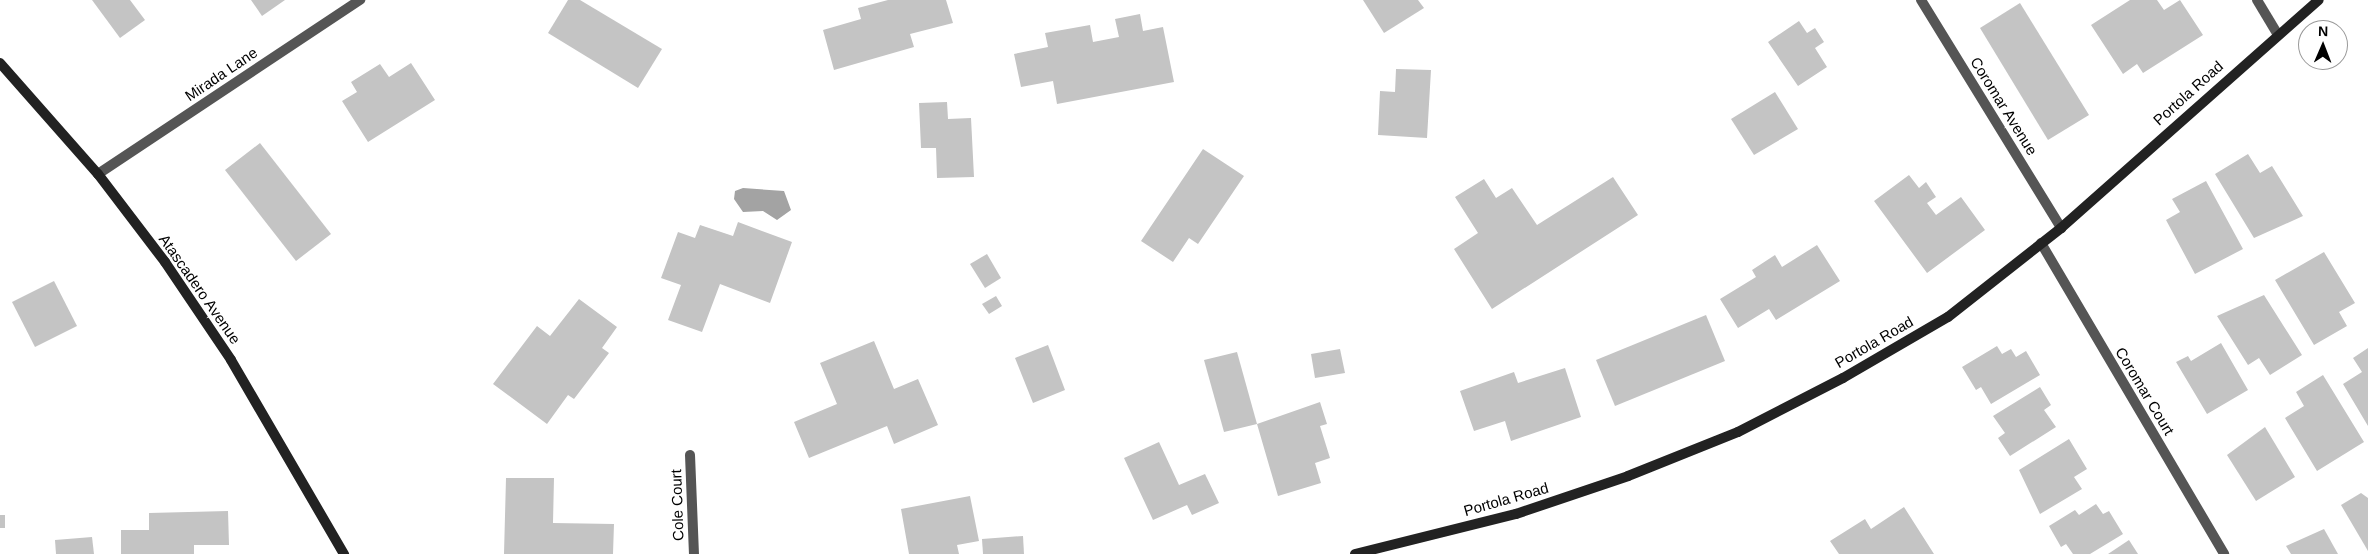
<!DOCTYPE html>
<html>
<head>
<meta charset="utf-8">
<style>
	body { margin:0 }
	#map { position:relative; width:2368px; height:554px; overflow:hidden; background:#fff; font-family:Arial,sans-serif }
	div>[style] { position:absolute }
	.water>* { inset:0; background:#a3a3a3 }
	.building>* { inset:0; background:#c4c4c4 }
	.street>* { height:10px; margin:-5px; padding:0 5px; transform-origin:5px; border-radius:5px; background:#555 }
	.secondary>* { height:10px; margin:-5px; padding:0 5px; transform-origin:5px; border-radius:5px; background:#222 }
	span { translate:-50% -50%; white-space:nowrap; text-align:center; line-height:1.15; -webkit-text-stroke:4px #fff; paint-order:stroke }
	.street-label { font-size:15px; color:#000 }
	.north { position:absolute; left:2298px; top:20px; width:50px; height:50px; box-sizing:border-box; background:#fff; border:1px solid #999; border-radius:50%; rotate:1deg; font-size:14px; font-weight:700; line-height:20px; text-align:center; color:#000 }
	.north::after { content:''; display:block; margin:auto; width:18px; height:22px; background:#000; clip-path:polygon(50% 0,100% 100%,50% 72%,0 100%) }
</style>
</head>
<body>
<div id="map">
	<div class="water">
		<div style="clip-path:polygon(743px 188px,784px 191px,791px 210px,777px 220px,763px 211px,743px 212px,734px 199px,735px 191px)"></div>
	</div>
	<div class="building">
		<div style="clip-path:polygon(92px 0,130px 0,145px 20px,120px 38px)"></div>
		<div style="clip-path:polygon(251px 0,285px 0,262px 16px)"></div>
		<div style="clip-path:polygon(568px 0,580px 0,662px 49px,638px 88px,548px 33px)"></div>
		<div style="clip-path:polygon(888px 0,946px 0,953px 23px,910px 34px,914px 47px,834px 70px,823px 30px,861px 19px,858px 8px)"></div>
		<div style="clip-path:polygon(1363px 0,1418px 0,1424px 8px,1384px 33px)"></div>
		<div style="clip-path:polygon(2130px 0,2157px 0,2164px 10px,2180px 0,2203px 35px,2143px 73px,2137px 64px,2123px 74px,2091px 25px)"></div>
		<div style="clip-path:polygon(2020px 3px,2089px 115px,2048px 140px,1980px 28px)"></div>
		<div style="clip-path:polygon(1140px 14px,1143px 31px,1163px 27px,1174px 82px,1057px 104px,1053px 81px,1021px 87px,1014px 54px,1048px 47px,1045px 33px,1090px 25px,1093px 42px,1119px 37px,1115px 19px)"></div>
		<div style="clip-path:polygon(1799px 21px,1807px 33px,1815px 28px,1824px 42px,1815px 48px,1827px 67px,1798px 86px,1768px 42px)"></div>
		<div style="clip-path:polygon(411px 63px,435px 100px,368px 142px,342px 101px,357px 92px,351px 82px,380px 64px,389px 77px)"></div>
		<div style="clip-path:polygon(1396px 69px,1431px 70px,1427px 138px,1378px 135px,1380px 91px,1395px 92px)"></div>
		<div style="clip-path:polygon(1775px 92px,1798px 129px,1754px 155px,1731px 119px)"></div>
		<div style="clip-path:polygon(947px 102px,948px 119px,971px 118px,974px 177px,937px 178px,936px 148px,921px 148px,919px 103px)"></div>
		<div style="clip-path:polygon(260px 143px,331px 234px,296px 261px,225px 170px)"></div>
		<div style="clip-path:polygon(1203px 149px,1244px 176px,1198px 244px,1189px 238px,1173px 262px,1141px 241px)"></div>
		<div style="clip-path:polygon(2248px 154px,2260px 173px,2272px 166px,2303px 216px,2254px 238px,2215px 174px)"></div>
		<div style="clip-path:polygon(1909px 175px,1919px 188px,1926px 182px,1936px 197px,1927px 203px,1936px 215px,1961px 197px,1985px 230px,1927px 273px,1874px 201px)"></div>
		<div style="clip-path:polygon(1613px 177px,1638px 215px,1492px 309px,1454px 249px,1478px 233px,1455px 197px,1484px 179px,1496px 198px,1512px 188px,1537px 225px)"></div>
		<div style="clip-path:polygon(2206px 181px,2243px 249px,2195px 274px,2166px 220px,2180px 212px,2172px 199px)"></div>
		<div style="clip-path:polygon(738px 222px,792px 242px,770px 303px,720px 284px,702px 332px,668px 320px,681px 285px,661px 278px,678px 232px,695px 238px,700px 225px,733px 236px)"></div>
		<div style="clip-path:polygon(1817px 245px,1840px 281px,1776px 320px,1769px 309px,1738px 328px,1720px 299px,1756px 277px,1752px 270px,1775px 255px,1782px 267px)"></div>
		<div style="clip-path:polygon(2324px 252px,2355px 303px,2339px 312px,2347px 326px,2314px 345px,2275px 280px)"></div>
		<div style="clip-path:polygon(987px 254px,1001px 278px,985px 288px,970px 264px)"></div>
		<div style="clip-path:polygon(54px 281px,77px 326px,35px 347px,12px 302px)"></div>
		<div style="clip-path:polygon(2264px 295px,2302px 355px,2270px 375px,2259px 358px,2248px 365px,2217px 316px)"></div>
		<div style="clip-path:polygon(996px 296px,1002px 306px,989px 314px,982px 304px)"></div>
		<div style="clip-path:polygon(579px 299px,617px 327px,602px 348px,609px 353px,574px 399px,568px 395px,547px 424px,493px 384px,537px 326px,550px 336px)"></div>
		<div style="clip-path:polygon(1706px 315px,1725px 361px,1615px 406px,1596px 360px)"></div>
		<div style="clip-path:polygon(874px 341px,894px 389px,918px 379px,938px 425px,894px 444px,887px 426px,809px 458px,794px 422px,837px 404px,820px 363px)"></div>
		<div style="clip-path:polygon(2221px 343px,2248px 390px,2207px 414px,2176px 362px,2188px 356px,2191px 361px)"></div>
		<div style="clip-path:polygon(1048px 345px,1065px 390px,1033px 403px,1015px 358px)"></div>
		<div style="clip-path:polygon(1997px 346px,2002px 354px,2011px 349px,2016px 357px,2026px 351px,2040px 375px,1991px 404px,1981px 387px,1976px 390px,1962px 367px)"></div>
		<div style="clip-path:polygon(2368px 348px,2368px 426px,2343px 384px,2362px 372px,2353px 358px)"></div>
		<div style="clip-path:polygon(1340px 349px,1345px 373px,1315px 378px,1311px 354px)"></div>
		<div style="clip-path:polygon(1237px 352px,1257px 424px,1224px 432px,1204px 360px)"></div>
		<div style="clip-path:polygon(1565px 368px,1581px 417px,1511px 441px,1505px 421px,1474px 431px,1460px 391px,1514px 372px,1518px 383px)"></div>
		<div style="clip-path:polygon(2323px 375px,2364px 442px,2317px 471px,2285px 418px,2304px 406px,2296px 392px)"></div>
		<div style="clip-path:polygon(2040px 387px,2051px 405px,2044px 410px,2056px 427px,2010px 456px,1998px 438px,2005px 433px,1993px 416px)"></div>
		<div style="clip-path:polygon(1320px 402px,1327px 424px,1320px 426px,1330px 458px,1315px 463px,1321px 483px,1278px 496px,1257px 424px)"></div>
		<div style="clip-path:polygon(2265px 427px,2295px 477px,2256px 501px,2227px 455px)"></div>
		<div style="clip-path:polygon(2069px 439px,2087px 469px,2074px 477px,2082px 489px,2040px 514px,2019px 470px)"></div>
		<div style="clip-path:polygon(1159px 442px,1179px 485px,1205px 474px,1219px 503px,1192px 515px,1187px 505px,1153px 520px,1124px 458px)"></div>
		<div style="clip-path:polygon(506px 478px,554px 478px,553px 523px,614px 524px,613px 554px,504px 554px)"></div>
		<div style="clip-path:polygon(2361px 493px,2368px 498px,2368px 551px,2341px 505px)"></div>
		<div style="clip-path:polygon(970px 496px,979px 541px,957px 545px,959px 554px,909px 554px,901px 509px)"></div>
		<div style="clip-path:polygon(2096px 504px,2103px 514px,2109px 511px,2123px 534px,2090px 554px,2073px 554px,2066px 544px,2061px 547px,2049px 526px,2075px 510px,2079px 515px)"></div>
		<div style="clip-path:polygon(1904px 507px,1934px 554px,1839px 554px,1830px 541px,1865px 519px,1871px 529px)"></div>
		<div style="clip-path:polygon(228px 511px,229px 545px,194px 545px,194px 554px,121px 554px,121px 530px,149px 530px,149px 513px)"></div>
		<div style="clip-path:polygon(0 515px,5px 515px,5px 528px,0 528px)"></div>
		<div style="clip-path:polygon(2324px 529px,2338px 554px,2291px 554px,2286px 546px)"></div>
		<div style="clip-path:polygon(1023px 536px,1024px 554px,983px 554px,982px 539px)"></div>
		<div style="clip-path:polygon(92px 537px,94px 554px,56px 554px,55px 540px)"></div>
		<div style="clip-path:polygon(2129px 540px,2138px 554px,2108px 554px)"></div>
	</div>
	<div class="street">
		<div style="left:1921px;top:0;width:268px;rotate:58.4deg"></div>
		<div style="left:2257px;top:0;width:39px;rotate:59deg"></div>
		<div style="left:98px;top:174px;width:315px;rotate:-33.6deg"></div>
		<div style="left:2041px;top:243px;width:361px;rotate:59.5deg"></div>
		<div style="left:690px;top:455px;width:99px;rotate:87.7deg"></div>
	</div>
	<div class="secondary">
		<div style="left:0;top:63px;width:148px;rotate:48.6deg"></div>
		<div style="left:98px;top:174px;width:111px;rotate:52.7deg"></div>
		<div style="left:165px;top:262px;width:118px;rotate:56deg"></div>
		<div style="left:231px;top:360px;width:225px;rotate:59.8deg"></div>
		<div style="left:1355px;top:554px;width:166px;rotate:-14deg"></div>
		<div style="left:1516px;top:514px;width:118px;rotate:-18.7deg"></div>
		<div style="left:1628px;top:476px;width:118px;rotate:-21.8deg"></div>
		<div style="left:1738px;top:432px;width:118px;rotate:-27.2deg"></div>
		<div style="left:1843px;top:378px;width:121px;rotate:-30.2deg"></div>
		<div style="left:1948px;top:317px;width:144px;rotate:-38.2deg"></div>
		<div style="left:2061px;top:228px;width:344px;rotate:-41.5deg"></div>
	</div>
	<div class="street-label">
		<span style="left:221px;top:74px;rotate:-34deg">Mirada Lane</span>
		<span style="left:2188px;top:93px;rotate:-42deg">Portola Road</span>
		<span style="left:2004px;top:106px;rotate:58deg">Coromar Avenue</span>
		<span style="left:200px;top:289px;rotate:55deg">Atascadero Avenue</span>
		<span style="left:1874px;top:342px;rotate:-30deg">Portola Road</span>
		<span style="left:2145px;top:391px;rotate:59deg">Coromar Court</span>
		<span style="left:1506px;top:499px;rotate:-16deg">Portola Road</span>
		<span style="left:677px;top:505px;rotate:-92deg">Cole Court</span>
	</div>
	<div class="north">N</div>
</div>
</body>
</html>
